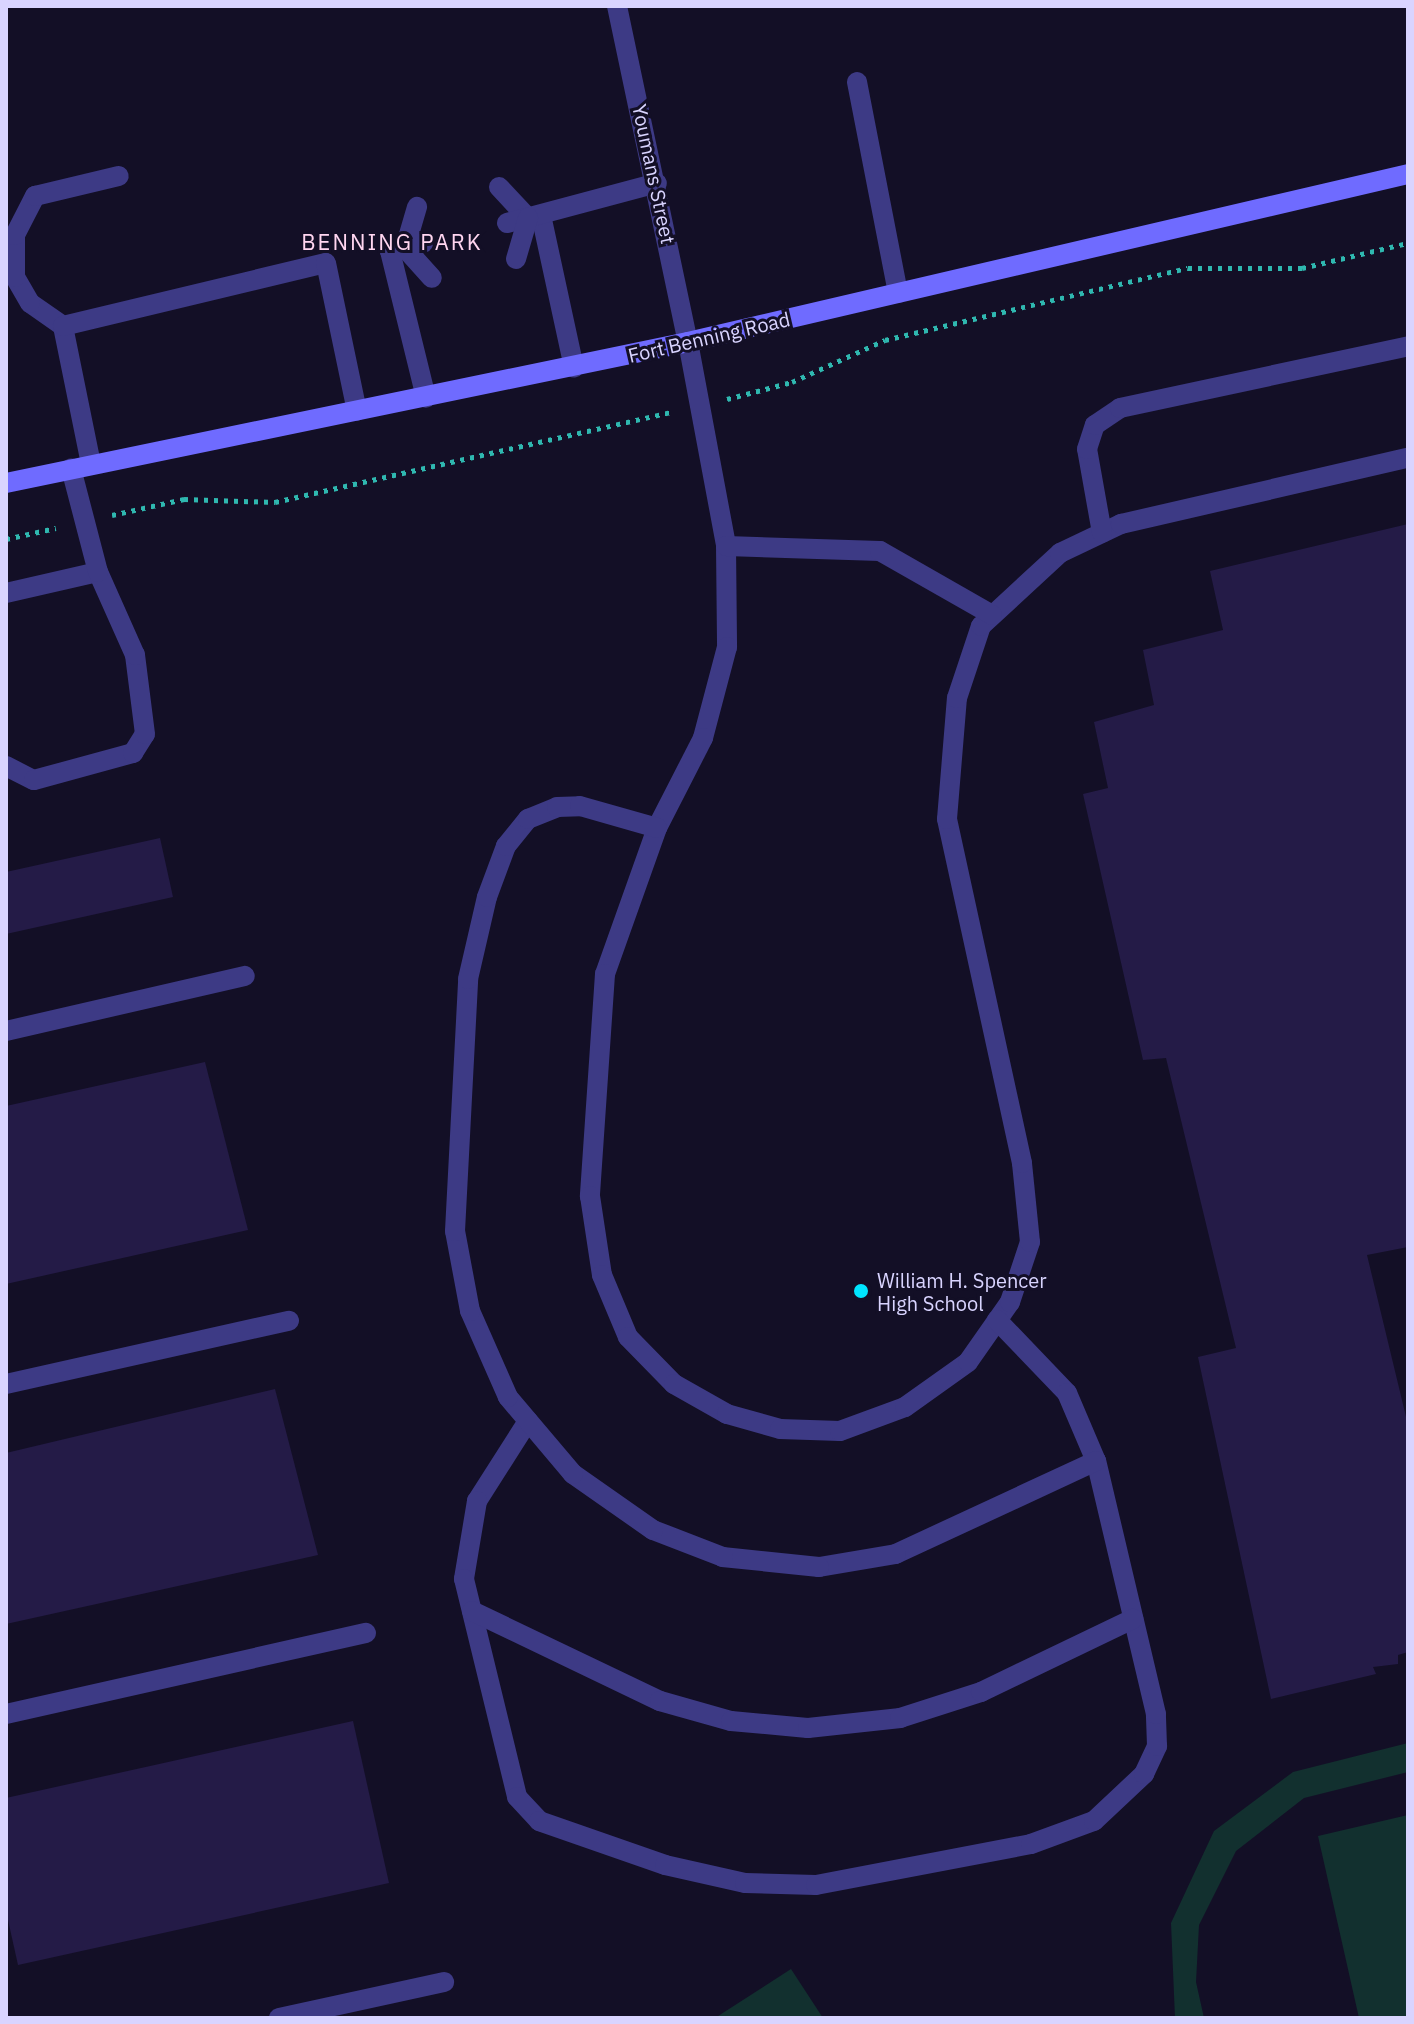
<!DOCTYPE html>
<html>
<head>
<meta charset="utf-8">
<style>
	body { margin:0 }
	#map { position:relative; width:1414px; height:2024px; overflow:hidden; background:#130f26; font-family:"IBM Plex Sans",sans-serif }
	div>[style] { position:absolute }
	.green>* { inset:0; background:#12302f }
	.building>* { inset:0; background:#241b47 }
	.path>* { height:5px; margin-top:-2.5px; transform-origin:0; background:repeating-linear-gradient(90deg,#2fb8b0 0 4px,transparent 0 10px) }
	.lane>* { height:20px; margin:-10px; padding:0 10px; transform-origin:10px; border-radius:10px; background:#3d3a85 }
	.street>* { height:20px; margin:-10px; padding:0 10px; transform-origin:10px; border-radius:10px; background:#3d3a85 }
	.secondary>* { height:20px; margin:-10px; padding:0 10px; transform-origin:10px; border-radius:10px; background:#6f6bff }
	.dots>* { width:22px; height:22px; translate:-50% -50%; box-sizing:border-box; border:4px solid #130f26; border-radius:50% }
	span { translate:-50% -50%; white-space:nowrap; text-align:center; line-height:1.15; -webkit-text-stroke:6px #130f26; paint-order:stroke }
	.street-label { font-size:20px; color:#d9d4ff }
	.poi-label { font-size:20px; color:#d9d4ff }
	.left { translate:0 -50%; text-align:left }
	.neighbourhood-label { font-size:22px; color:#ffd6f0; letter-spacing:2px }
	.frame { position:absolute; inset:0; border:8px solid #d9d4ff; pointer-events:none }
</style>
</head>
<body>
<div id="map">
	<div class="green">
		<div style="clip-path:polygon(1408px 1743px,1408px 1772px,1304px 1798px,1236px 1851px,1199px 1925px,1196px 1982px,1204px 2018px,1175px 2018px,1171px 1923px,1214px 1831px,1293px 1772px)"></div>
		<div style="clip-path:polygon(1408px 1815px,1408px 2018px,1359px 2018px,1318px 1836px)"></div>
		<div style="clip-path:polygon(791px 1969px,823px 2018px,715px 2018px)"></div>
	</div>
	<div class="building">
		<div style="clip-path:polygon(1408px 524px,1408px 1247px,1367px 1255px,1408px 1425px,1408px 1652px,1398px 1655px,1398px 1664px,1373px 1667px,1376px 1674px,1271px 1699px,1198px 1357px,1236px 1348px,1166px 1058px,1143px 1060px,1083px 794px,1108px 788px,1094px 722px,1154px 705px,1143px 650px,1223px 630px,1210px 571px)"></div>
		<div style="clip-path:polygon(160px 838px,173px 897px,6px 934px,6px 872px)"></div>
		<div style="clip-path:polygon(205px 1062px,248px 1230px,6px 1284px,6px 1106px)"></div>
		<div style="clip-path:polygon(275px 1389px,318px 1555px,6px 1624px,6px 1453px)"></div>
		<div style="clip-path:polygon(353px 1721px,389px 1883px,18px 1965px,6px 1911px,6px 1798px)"></div>
	</div>
	<div class="path">
		<div style="left:727px;top:399px;width:67px;rotate:-14.7deg"></div>
		<div style="left:792px;top:382px;width:102px;rotate:-24.3deg"></div>
		<div style="left:885px;top:340px;width:311px;rotate:-13.4deg"></div>
		<div style="left:1188px;top:268px;width:114px"></div>
		<div style="left:1302px;top:268px;width:109px;rotate:-13.3deg"></div>
		<div style="left:112px;top:515px;width:74px;rotate:-12.5deg"></div>
		<div style="left:184px;top:499px;width:91px;rotate:1.9deg"></div>
		<div style="left:275px;top:502px;width:409px;rotate:-12.8deg"></div>
		<div style="left:6px;top:539px;width:51px;rotate:-12.4deg"></div>
	</div>
	<div class="lane">
		<div style="left:857px;top:82px;width:215px;rotate:79deg"></div>
		<div style="left:499px;top:187px;width:42px;rotate:46.9deg"></div>
		<div style="left:541px;top:215px;width:156px;rotate:77.8deg"></div>
		<div style="left:507px;top:223px;width:155px;rotate:-14.9deg"></div>
		<div style="left:423px;top:243px;width:34px;rotate:166deg"></div>
		<div style="left:390px;top:251px;width:151px;rotate:76.2deg"></div>
		<div style="left:405px;top:248px;width:43px;rotate:-73.7deg"></div>
		<div style="left:405px;top:248px;width:40px;rotate:48deg"></div>
		<div style="left:516px;top:259px;width:43px;rotate:-73.7deg"></div>
		<div style="left:63px;top:326px;width:40px;rotate:-145.1deg"></div>
		<div style="left:30px;top:303px;width:30px;rotate:-120deg"></div>
		<div style="left:15px;top:277px;width:42px;rotate:-90deg"></div>
		<div style="left:15px;top:235px;width:44px;rotate:-62.9deg"></div>
		<div style="left:35px;top:196px;width:86px;rotate:-13.4deg"></div>
		<div style="left:688px;top:342px;width:208px;rotate:79.4deg"></div>
		<div style="left:726px;top:546px;width:101px;rotate:89.4deg"></div>
		<div style="left:727px;top:647px;width:94px;rotate:104.8deg"></div>
		<div style="left:703px;top:738px;width:101px;rotate:117.1deg"></div>
		<div style="left:657px;top:828px;width:155px;rotate:109.6deg"></div>
		<div style="left:605px;top:974px;width:223px;rotate:93.9deg"></div>
		<div style="left:590px;top:1196px;width:80px;rotate:81.4deg"></div>
		<div style="left:602px;top:1275px;width:67px;rotate:67.2deg"></div>
		<div style="left:628px;top:1337px;width:66px;rotate:45.6deg"></div>
		<div style="left:674px;top:1384px;width:61px;rotate:29.5deg"></div>
		<div style="left:727px;top:1414px;width:55px;rotate:15.8deg"></div>
		<div style="left:780px;top:1429px;width:60px;rotate:1.9deg"></div>
		<div style="left:840px;top:1431px;width:69px;rotate:-20.3deg"></div>
		<div style="left:905px;top:1407px;width:77px;rotate:-35.5deg"></div>
		<div style="left:968px;top:1362px;width:73px;rotate:-55deg"></div>
		<div style="left:1010px;top:1302px;width:63px;rotate:-71.6deg"></div>
		<div style="left:1030px;top:1242px;width:79px;rotate:-95.8deg"></div>
		<div style="left:1022px;top:1163px;width:352px;rotate:-102.3deg"></div>
		<div style="left:947px;top:819px;width:121px;rotate:-85.3deg"></div>
		<div style="left:957px;top:698px;width:76px;rotate:-71.6deg"></div>
		<div style="left:981px;top:626px;width:108px;rotate:-42.7deg"></div>
		<div style="left:1060px;top:553px;width:68px;rotate:-25.4deg"></div>
		<div style="left:1121px;top:524px;width:294px;rotate:-13deg"></div>
		<div style="left:91px;top:464px;width:141px;rotate:-101.5deg"></div>
		<div style="left:63px;top:326px;width:270px;rotate:-13.5deg"></div>
		<div style="left:326px;top:263px;width:151px;rotate:78.2deg"></div>
		<div style="left:1102px;top:533px;width:85px;rotate:-100.1deg"></div>
		<div style="left:1087px;top:449px;width:25px;rotate:-72deg"></div>
		<div style="left:1095px;top:425px;width:30px;rotate:-34deg"></div>
		<div style="left:1120px;top:408px;width:295px;rotate:-12.1deg"></div>
		<div style="left:726px;top:546px;width:154px;rotate:1.9deg"></div>
		<div style="left:880px;top:551px;width:129px;rotate:29.7deg"></div>
		<div style="left:6px;top:593px;width:94px;rotate:-12.9deg"></div>
		<div style="left:6px;top:766px;width:31px;rotate:27deg"></div>
		<div style="left:34px;top:780px;width:103px;rotate:-15.3deg"></div>
		<div style="left:133px;top:753px;width:22px;rotate:-58deg"></div>
		<div style="left:145px;top:734px;width:80px;rotate:-97.2deg"></div>
		<div style="left:135px;top:655px;width:91px;rotate:-114deg"></div>
		<div style="left:98px;top:572px;width:107px;rotate:-104.6deg"></div>
		<div style="left:6px;top:1031px;width:245px;rotate:-13deg"></div>
		<div style="left:997px;top:1320px;width:101px;rotate:46.2deg"></div>
		<div style="left:1067px;top:1393px;width:74px;rotate:66.9deg"></div>
		<div style="left:6px;top:1384px;width:290px;rotate:-12.6deg"></div>
		<div style="left:528px;top:1421px;width:95px;rotate:122.5deg"></div>
		<div style="left:477px;top:1501px;width:79px;rotate:99.5deg"></div>
		<div style="left:464px;top:1579px;width:224px;rotate:76.3deg"></div>
		<div style="left:517px;top:1797px;width:33px;rotate:47deg"></div>
		<div style="left:539px;top:1821px;width:133px;rotate:19.2deg"></div>
		<div style="left:665px;top:1865px;width:82px;rotate:12.7deg"></div>
		<div style="left:745px;top:1883px;width:71px;rotate:1.6deg"></div>
		<div style="left:816px;top:1885px;width:219px;rotate:-10.8deg"></div>
		<div style="left:1031px;top:1844px;width:67px;rotate:-20.1deg"></div>
		<div style="left:1094px;top:1821px;width:69px;rotate:-43.2deg"></div>
		<div style="left:1144px;top:1774px;width:31px;rotate:-65deg"></div>
		<div style="left:1157px;top:1746px;width:32px;rotate:-92deg"></div>
		<div style="left:1156px;top:1714px;width:260px;rotate:-103.3deg"></div>
		<div style="left:1096px;top:1461px;width:221px;rotate:155.1deg"></div>
		<div style="left:896px;top:1554px;width:78px;rotate:170.4deg"></div>
		<div style="left:819px;top:1567px;width:97px;rotate:-174.1deg"></div>
		<div style="left:723px;top:1557px;width:75px;rotate:-158.9deg"></div>
		<div style="left:653px;top:1530px;width:98px;rotate:-145deg"></div>
		<div style="left:573px;top:1474px;width:101px;rotate:-130.2deg"></div>
		<div style="left:508px;top:1397px;width:94px;rotate:-113.8deg"></div>
		<div style="left:470px;top:1311px;width:81px;rotate:-100.6deg"></div>
		<div style="left:455px;top:1231px;width:252px;rotate:-87deg"></div>
		<div style="left:468px;top:979px;width:84px;rotate:-77deg"></div>
		<div style="left:487px;top:897px;width:54px;rotate:-69.6deg"></div>
		<div style="left:506px;top:846px;width:35px;rotate:-51deg"></div>
		<div style="left:528px;top:819px;width:31px;rotate:-22deg"></div>
		<div style="left:557px;top:807px;width:23px;rotate:-2deg"></div>
		<div style="left:580px;top:806px;width:80px;rotate:15.9deg"></div>
		<div style="left:472px;top:1611px;width:208px;rotate:25.6deg"></div>
		<div style="left:660px;top:1701px;width:74px;rotate:15.7deg"></div>
		<div style="left:731px;top:1721px;width:77px;rotate:5.2deg"></div>
		<div style="left:808px;top:1728px;width:93px;rotate:-6.2deg"></div>
		<div style="left:900px;top:1718px;width:85px;rotate:-17.8deg"></div>
		<div style="left:981px;top:1692px;width:169px;rotate:-25.7deg"></div>
		<div style="left:6px;top:1714px;width:369px;rotate:-12.7deg"></div>
		<div style="left:279px;top:2018px;width:169px;rotate:-12.3deg"></div>
	</div>
	<div class="street">
		<div style="left:617px;top:6px;width:343px;rotate:78.1deg"></div>
	</div>
	<div class="secondary">
		<div style="left:6px;top:483px;width:696px;rotate:-11.68deg"></div>
		<div style="left:688px;top:342px;width:739px;rotate:-13.13deg"></div>
	</div>
	<div class="dots">
		<div style="left:861px;top:1291px;background:#00e5ff"></div>
	</div>
	<div class="street-label">
		<span style="left:654px;top:174px;rotate:78deg">Youmans Street</span>
		<span style="left:709px;top:337px;rotate:-13deg">Fort Benning Road</span>
	</div>
	<div class="poi-label">
		<span class="left" style="left:877px;top:1292px">William H. Spencer<br>High School</span>
	</div>
	<div class="neighbourhood-label">
		<span style="left:392px;top:242px">BENNING PARK</span>
	</div>
	<div class="frame"></div>
</div>
</body>
</html>
